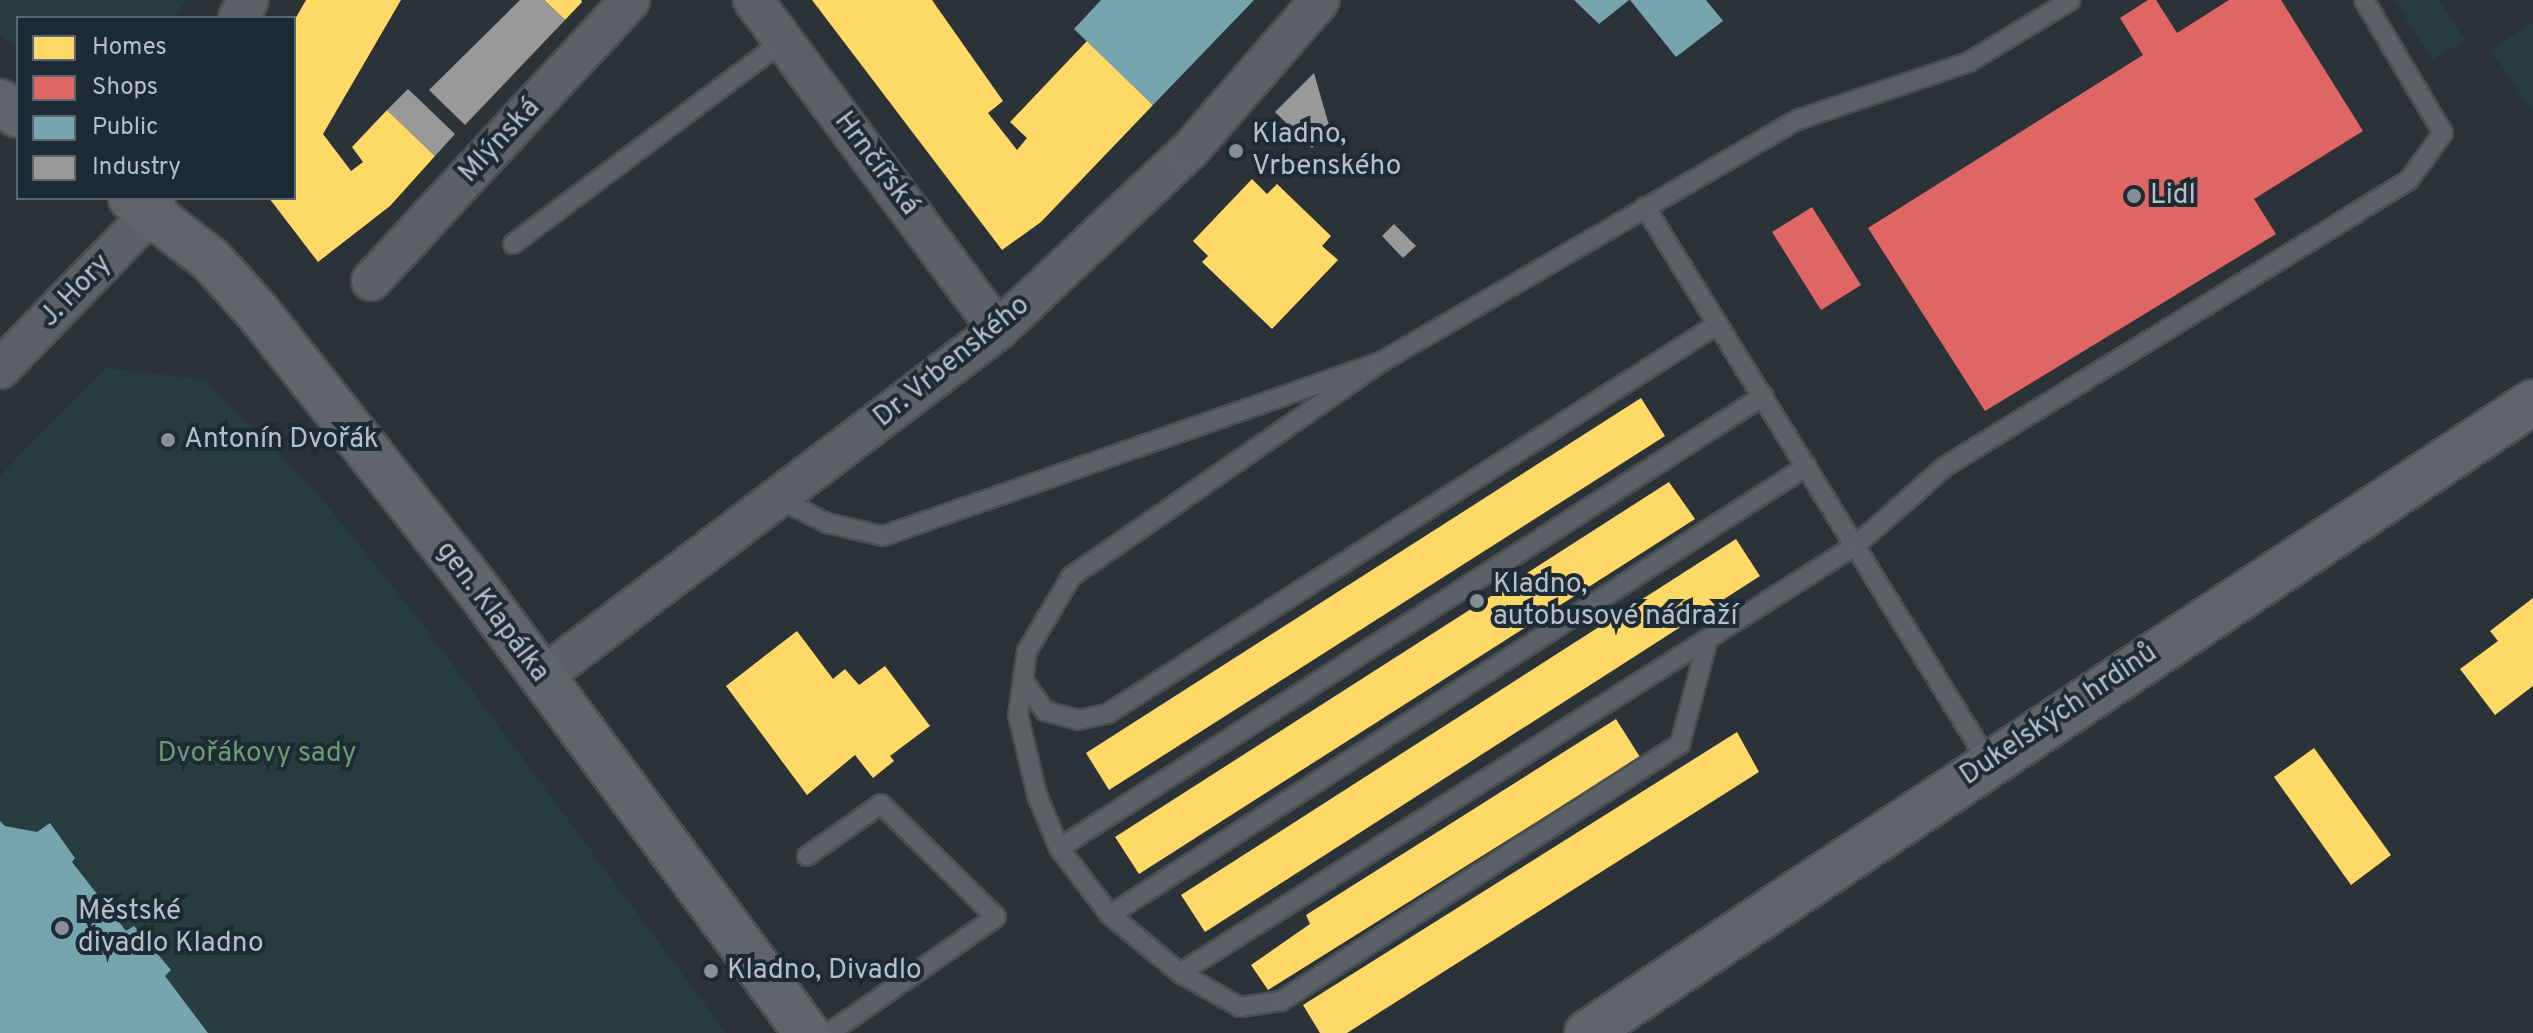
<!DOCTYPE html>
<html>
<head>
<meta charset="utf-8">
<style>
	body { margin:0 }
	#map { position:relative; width:2533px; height:1033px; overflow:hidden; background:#2b3339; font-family:Overpass,sans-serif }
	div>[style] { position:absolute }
	.green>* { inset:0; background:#283e3e }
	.homes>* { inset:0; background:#ffd966 }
	.shops>* { inset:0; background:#e06666 }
	.public>* { inset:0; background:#76a5af }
	.industry>* { inset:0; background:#999 }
	.roads { filter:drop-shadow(2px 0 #494f53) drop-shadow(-2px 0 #494f53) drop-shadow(0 2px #494f53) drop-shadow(0 -2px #494f53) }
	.lane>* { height:18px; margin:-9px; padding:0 9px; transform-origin:9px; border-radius:9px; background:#5b6167 }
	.street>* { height:38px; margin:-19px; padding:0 19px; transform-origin:19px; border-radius:19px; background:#5b6167 }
	.secondary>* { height:44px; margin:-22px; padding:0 22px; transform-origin:22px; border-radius:22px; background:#60656b }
	.dots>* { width:22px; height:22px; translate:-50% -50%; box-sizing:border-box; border:4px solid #1e2a34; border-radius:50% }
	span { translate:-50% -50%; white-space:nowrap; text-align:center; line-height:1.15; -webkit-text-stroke:8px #1e2a34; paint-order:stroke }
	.poi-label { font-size:28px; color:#b6c0c9 }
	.left { translate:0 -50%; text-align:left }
	.street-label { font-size:28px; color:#b6c0c9 }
	.park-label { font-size:28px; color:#6d9a72 }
	.legend { position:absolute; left:16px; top:16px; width:280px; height:184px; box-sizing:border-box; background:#1e2a34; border:2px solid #5b6670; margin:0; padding:10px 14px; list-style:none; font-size:24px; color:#b6c0c9 }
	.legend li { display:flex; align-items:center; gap:16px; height:40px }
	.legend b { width:40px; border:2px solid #5b6670 }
</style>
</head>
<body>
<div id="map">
	<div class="green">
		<div style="clip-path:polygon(0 0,185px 0,175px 18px,18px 18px,18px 49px,0 36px)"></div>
		<div style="clip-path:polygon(2395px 0,2439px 0,2465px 40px,2432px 60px)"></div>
		<div style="clip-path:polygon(2533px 22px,2533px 112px,2491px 50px)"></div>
		<div style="clip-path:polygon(106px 368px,205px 380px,313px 488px,428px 631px,726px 1033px,208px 1033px,165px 976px,171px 970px,135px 926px,126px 931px,72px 862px,75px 857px,50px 824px,37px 832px,5px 826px,0 821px,0 476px)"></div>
	</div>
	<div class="homes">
		<div style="clip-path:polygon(306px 0,401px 0,323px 134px,351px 171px,363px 162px,352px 147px,387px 110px,435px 156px,390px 206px,318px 262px,269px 198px,294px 198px,294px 21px)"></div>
		<div style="clip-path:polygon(544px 0,581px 0,582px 2px,565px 20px)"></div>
		<div style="clip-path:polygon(812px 0,932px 0,1003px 101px,988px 113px,1017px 150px,1027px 138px,1010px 122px,1087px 41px,1153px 105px,1041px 222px,1002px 250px)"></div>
		<div style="clip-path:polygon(1252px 179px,1267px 194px,1277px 184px,1331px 236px,1322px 246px,1338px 260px,1272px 329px,1202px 262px,1208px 256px,1193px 241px)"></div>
		<div style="clip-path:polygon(1641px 398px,1665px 436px,1109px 790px,1086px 753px)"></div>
		<div style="clip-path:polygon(1669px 482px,1695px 519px,1139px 874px,1115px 837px)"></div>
		<div style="clip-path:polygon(1736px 539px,1760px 576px,1205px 932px,1181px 895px)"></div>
		<div style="clip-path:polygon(2533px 598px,2533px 686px,2495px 715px,2460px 669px,2498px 641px,2490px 631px)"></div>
		<div style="clip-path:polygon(797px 631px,833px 679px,845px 669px,859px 685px,885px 666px,930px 726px,890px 756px,894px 761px,873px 778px,855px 755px,807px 795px,726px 686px)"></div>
		<div style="clip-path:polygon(1616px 719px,1640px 757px,1268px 990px,1251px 965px,1310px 924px,1306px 915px)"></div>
		<div style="clip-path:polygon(1737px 732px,1759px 772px,1347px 1033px,1320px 1033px,1303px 1005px)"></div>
		<div style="clip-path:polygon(2314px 748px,2391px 855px,2351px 885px,2274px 777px)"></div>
	</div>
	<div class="shops">
		<div style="clip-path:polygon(2148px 0,2156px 0,2177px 33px,2229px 0,2281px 0,2363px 131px,2254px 199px,2276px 234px,1985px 411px,1868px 228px,2143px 55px,2120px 18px)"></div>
		<div style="clip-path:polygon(1812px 207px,1861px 285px,1821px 310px,1772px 232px)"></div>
	</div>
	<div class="public">
		<div style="clip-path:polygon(1101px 0,1254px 0,1153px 105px,1074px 29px)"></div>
		<div style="clip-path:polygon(1574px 0,1629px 0,1599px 24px)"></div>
		<div style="clip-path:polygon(1630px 0,1706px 0,1723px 21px,1676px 57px)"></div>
		<div style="clip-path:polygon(0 821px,5px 826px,37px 832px,50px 823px,75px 858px,72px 862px,126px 931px,134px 926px,171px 970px,165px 976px,208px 1033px,0 1033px)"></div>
	</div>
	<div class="industry">
		<div style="clip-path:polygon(520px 0,544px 0,565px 20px,465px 125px,429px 90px)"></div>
		<div style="clip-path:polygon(1314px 73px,1330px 129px,1312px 148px,1275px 112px)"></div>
		<div style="clip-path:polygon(408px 89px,455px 134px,435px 156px,387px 110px)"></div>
		<div style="clip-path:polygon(1394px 224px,1416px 246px,1403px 258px,1382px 236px)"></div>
	</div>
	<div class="roads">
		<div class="lane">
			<div style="left:1645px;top:207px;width:652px;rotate:58.24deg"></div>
			<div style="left:513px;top:244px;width:338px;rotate:-36.9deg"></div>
			<div style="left:1381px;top:362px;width:377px;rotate:145.3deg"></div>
			<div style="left:1071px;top:577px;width:86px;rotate:120.7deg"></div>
			<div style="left:1027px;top:651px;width:65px;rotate:98deg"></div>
			<div style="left:1018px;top:715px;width:82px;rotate:76.6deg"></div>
			<div style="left:1037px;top:795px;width:57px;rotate:67.5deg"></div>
			<div style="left:1059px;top:848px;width:84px;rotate:52.7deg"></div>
			<div style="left:1110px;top:915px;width:91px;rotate:39.6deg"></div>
			<div style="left:1180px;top:973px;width:69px;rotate:29.5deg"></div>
			<div style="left:1240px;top:1007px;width:41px;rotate:-8.3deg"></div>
			<div style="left:1281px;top:1001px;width:475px;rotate:-32.8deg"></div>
			<div style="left:1680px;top:744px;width:109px;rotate:-75.1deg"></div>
			<div style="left:779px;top:499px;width:54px;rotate:26.6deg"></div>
			<div style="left:827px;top:523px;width:57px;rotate:13.1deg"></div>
			<div style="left:883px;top:536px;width:528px;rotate:-19.26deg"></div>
			<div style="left:1381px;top:362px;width:481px;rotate:-30.2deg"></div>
			<div style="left:1797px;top:120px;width:182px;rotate:-18.6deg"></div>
			<div style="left:1969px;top:62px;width:119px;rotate:-31.3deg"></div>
			<div style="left:1023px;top:680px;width:38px;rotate:55deg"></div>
			<div style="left:1045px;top:711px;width:34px;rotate:15deg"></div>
			<div style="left:1078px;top:720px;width:30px;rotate:-12deg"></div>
			<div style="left:1107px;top:714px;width:725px;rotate:-32.55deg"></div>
			<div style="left:1059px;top:848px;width:837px;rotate:-32.7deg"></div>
			<div style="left:807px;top:856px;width:90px;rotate:-35.1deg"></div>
			<div style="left:881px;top:804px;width:161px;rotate:44.5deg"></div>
			<div style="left:996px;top:917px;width:203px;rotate:145.2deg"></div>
			<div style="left:1110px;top:915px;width:829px;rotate:-32.79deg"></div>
			<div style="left:1180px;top:973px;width:800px;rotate:-32.34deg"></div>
			<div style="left:1856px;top:545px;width:120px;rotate:-41.3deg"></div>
			<div style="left:1946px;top:466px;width:544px;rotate:-31.7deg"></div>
			<div style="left:2409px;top:180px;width:58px;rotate:-54.1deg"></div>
			<div style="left:2443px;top:133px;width:155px;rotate:-120.7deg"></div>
		</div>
		<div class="street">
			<div style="left:753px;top:0;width:411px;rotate:53.4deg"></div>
			<div style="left:238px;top:18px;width:21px;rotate:-59deg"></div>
			<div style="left:371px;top:281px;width:382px;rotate:-47.3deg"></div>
			<div style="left:0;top:369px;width:217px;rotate:-45.9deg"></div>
			<div style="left:151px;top:213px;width:16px;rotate:-72deg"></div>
			<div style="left:542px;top:677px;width:573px;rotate:-37.27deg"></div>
			<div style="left:998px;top:330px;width:263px;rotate:-43.2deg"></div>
			<div style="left:1190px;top:150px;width:198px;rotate:-49.1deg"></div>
		</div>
		<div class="secondary">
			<div style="left:0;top:102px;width:22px;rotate:36deg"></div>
			<div style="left:131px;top:198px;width:101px;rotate:37.8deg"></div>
			<div style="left:211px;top:260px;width:69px;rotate:48deg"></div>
			<div style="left:257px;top:311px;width:356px;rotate:51.6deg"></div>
			<div style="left:478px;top:590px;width:552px;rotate:53.4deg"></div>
			<div style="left:1587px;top:1033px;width:1137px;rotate:-33.7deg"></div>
		</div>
	</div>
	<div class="dots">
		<div style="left:1236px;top:151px;background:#858f97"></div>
		<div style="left:2134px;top:196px;background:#858f97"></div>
		<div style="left:168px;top:440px;background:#858f97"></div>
		<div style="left:1477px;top:601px;background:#858f97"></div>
		<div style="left:62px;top:928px;background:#858f97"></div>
		<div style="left:711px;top:971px;background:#858f97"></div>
	</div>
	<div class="poi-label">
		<span class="left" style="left:1252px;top:151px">Kladno,<br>Vrbenského</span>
		<span class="left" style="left:2150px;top:196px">Lidl</span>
		<span class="left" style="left:184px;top:440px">Antonín Dvořák</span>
		<span class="left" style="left:1493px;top:601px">Kladno,<br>autobusové nádraží</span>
		<span class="left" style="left:78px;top:928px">Městské<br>divadlo Kladno</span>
		<span class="left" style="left:727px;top:971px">Kladno, Divadlo</span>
	</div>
	<div class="street-label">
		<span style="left:500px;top:141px;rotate:-47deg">Mlýnská</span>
		<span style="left:876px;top:164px;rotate:53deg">Hrnčířská</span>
		<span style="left:76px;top:291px;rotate:-46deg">J. Hory</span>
		<span style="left:952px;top:362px;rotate:-39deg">Dr. Vrbenského</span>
		<span style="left:492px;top:612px;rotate:53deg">gen. Klapálka</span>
		<span style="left:2059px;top:715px;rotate:-34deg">Dukelských hrdinů</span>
	</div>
	<div class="park-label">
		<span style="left:257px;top:754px">Dvořákovy sady</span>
	</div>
	<ul class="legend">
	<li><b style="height:22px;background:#ffd966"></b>Homes</li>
	<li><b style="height:22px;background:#e06666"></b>Shops</li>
	<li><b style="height:22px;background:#76a5af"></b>Public</li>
	<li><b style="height:22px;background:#999"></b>Industry</li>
	</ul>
</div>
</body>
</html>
